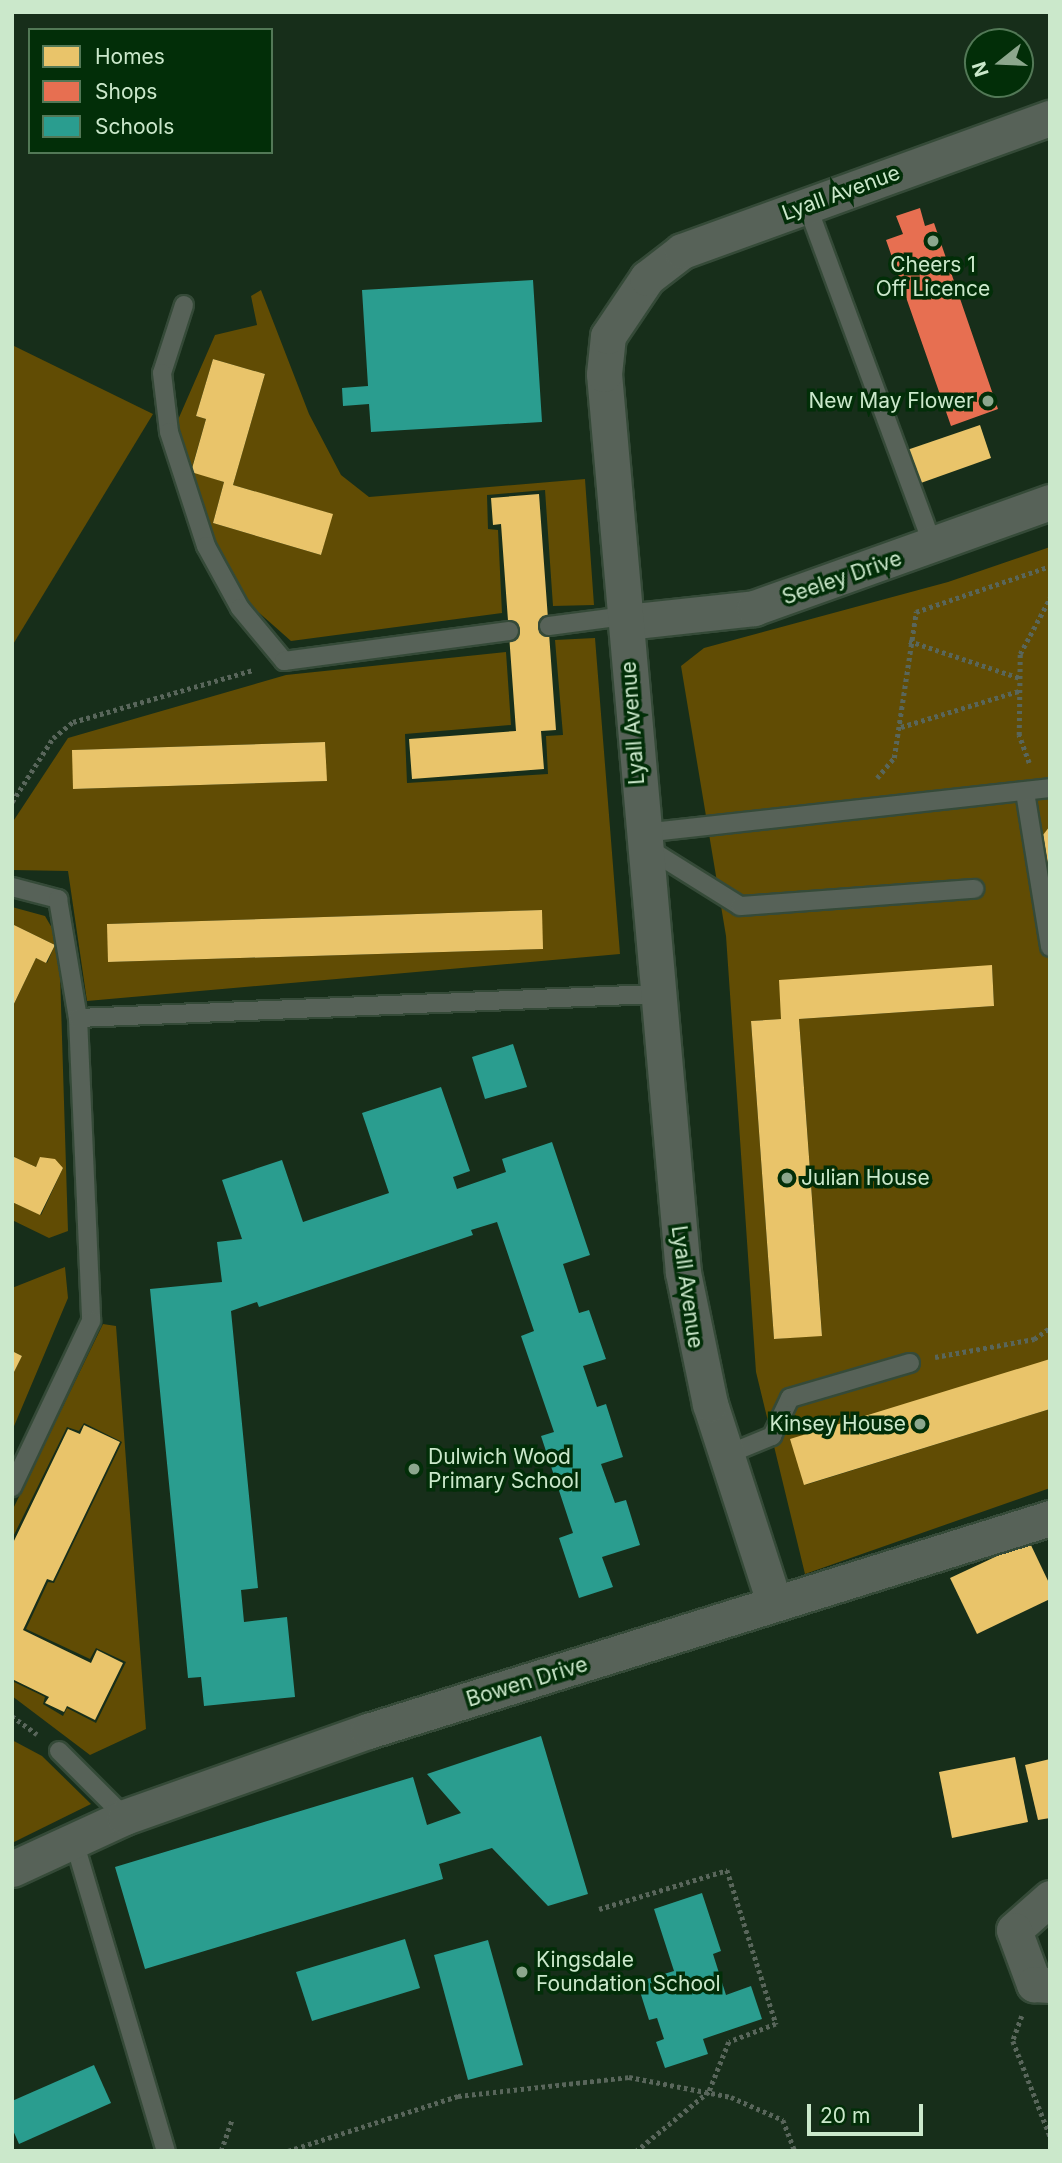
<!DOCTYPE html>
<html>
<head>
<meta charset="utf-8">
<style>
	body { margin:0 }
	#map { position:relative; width:1062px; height:2163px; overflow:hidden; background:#172e1a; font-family:Inter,sans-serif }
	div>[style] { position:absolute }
	.green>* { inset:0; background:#614c04 }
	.homes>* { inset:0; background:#e9c46a }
	.shops>* { inset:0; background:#e76f51 }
	.schools>* { inset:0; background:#2a9d8f }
	.path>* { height:4.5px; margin-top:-2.25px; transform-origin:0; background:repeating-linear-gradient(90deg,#59665b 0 3.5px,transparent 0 7px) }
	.roads { filter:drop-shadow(2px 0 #354a38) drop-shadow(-2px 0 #354a38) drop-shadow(0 2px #354a38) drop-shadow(0 -2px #354a38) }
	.service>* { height:18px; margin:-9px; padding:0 9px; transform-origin:9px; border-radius:9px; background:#576258 }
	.minor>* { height:35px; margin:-17.5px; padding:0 17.5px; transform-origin:17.5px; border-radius:17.5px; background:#576258 }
	.dots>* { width:19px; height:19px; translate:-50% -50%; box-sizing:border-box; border:4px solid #022e08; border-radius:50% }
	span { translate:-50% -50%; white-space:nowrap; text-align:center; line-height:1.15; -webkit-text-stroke:7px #022e08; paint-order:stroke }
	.street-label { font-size:21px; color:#cbe8cb }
	.poi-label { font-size:21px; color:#cbe8cb }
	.right { translate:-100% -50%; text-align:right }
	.left { translate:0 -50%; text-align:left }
	.frame { position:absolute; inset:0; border:14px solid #cbe8cb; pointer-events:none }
	.legend { position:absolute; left:28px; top:28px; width:245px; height:126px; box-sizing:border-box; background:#022e08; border:2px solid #527856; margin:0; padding:9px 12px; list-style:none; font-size:21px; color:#cbe8cb }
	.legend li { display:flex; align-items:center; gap:14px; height:35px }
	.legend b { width:35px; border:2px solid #527856 }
	.north { position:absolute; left:964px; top:28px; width:70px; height:70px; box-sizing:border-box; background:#022e08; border:2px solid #527856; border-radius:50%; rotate:252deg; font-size:19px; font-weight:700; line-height:28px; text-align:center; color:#cbe8cb }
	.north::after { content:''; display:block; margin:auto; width:24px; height:32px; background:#8ca78d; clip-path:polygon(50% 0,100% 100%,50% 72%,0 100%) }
	.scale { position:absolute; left:807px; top:2104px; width:116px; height:32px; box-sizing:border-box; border:4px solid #cbe8cb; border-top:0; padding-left:9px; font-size:21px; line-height:24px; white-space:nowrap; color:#cbe8cb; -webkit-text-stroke:5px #022e08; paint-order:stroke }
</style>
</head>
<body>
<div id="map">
	<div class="green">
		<div style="clip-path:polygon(evenodd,261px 290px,309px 414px,341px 475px,369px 497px,585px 479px,594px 605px,553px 606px,545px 490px,487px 495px,488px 529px,498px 530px,502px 613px,291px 641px,247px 602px,212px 541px,174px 429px,215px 335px,257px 325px,251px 296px,261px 290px,213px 359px,265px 374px,233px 485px,332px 514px,321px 555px,213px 523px,224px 482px,191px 471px,206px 419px,196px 416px,213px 359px)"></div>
		<div style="clip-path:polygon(12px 345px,153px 414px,12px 646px)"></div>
		<div style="clip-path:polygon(evenodd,1050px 547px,1050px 827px,1039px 840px,1046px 853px,1050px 881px,1050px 1359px,805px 1485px,1050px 1409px,1050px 1488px,805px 1574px,756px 1372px,726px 936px,681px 666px,704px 648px,948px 582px,1050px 547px,992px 966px,994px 1006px,799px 1019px,822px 1335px,774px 1339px,751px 1021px,781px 1019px,992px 966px)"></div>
		<div style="clip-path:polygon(evenodd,595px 638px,620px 954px,87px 1001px,68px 871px,12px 870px,12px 823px,68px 738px,286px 675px,506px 652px,511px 725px,405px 734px,407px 783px,548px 774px,546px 736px,563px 735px,555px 640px,595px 638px,325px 742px,326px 781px,73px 789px,73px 750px,325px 742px,595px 638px,541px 910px,542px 949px,108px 962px,108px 924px,541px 910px)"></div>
		<div style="clip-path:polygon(12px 907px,45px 916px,59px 940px,68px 1231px,49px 1238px,12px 1220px,12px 1202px,41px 1215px,63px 1168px,41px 1157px,36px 1167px,12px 1156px,12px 1008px,36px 958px,47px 963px,55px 945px,12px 924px)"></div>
		<div style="clip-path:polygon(65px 1267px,68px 1298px,12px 1431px,12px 1376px,22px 1356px,12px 1351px,12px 1288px)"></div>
		<div style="clip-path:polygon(103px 1324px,116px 1326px,146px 1729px,90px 1755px,12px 1696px,12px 1681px,45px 1697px,43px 1704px,63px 1716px,67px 1708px,96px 1723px,126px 1662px,96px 1648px,90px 1659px,26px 1629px,48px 1582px,54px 1583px,122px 1442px,84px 1423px,79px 1431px,67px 1427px,12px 1539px,12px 1511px)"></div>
		<div style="clip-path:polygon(12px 1740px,42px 1756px,91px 1804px,12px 1843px)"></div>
	</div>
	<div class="homes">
		<div style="clip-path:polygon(213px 359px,265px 374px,233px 485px,333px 514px,321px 555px,213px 523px,224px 482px,191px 472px,206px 419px,196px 416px)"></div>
		<div style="clip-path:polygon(980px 425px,991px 458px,918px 484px,907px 450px)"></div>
		<div style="clip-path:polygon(539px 494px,556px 730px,541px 731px,544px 769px,412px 779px,409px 739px,516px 731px,501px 524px,493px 525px,491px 498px)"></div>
		<div style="clip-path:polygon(325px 742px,327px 781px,73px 789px,72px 750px)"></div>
		<div style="clip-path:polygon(1050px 826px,1050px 866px,1048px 866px,1039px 840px)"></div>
		<div style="clip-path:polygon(542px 910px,543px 949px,108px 962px,107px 924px)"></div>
		<div style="clip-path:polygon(12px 924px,55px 945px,46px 963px,36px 958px,12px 1008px)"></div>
		<div style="clip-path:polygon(992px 965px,994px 1006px,799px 1019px,822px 1336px,774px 1339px,751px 1021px,781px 1019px,779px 980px)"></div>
		<div style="clip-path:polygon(12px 1156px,36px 1167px,40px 1157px,55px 1159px,63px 1168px,40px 1215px,12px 1202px)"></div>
		<div style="clip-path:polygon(12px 1351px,22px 1356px,12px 1376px)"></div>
		<div style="clip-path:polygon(1050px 1359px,1050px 1409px,804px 1485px,790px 1439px)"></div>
		<div style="clip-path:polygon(84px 1425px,120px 1442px,53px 1581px,47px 1579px,23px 1630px,91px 1663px,97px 1650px,123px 1663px,95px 1720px,67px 1706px,64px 1712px,45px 1703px,49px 1697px,12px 1679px,12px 1545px,68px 1429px,80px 1434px)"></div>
		<div style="clip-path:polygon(1029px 1541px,1050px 1585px,1050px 1599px,977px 1634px,950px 1578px)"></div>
		<div style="clip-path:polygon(1015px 1757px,1028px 1822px,952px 1838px,939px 1772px)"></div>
		<div style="clip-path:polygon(1050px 1759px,1050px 1818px,1038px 1820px,1025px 1765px)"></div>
	</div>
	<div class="shops">
		<div style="clip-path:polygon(920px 208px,925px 226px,934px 223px,998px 409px,951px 426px,886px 240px,903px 234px,896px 216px)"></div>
	</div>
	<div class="schools">
		<div style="clip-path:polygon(533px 280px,542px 422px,371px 432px,369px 404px,343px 406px,342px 388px,368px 386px,362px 290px)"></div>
		<div style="clip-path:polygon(513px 1044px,527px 1087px,485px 1099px,472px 1057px)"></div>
		<div style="clip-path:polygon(441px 1087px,470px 1171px,453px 1177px,457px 1189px,506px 1172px,502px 1159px,552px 1142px,590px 1255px,563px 1264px,579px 1313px,589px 1310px,606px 1359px,583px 1366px,597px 1407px,606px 1404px,623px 1457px,601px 1464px,615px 1503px,626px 1500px,640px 1545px,602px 1557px,613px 1587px,579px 1598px,559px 1538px,573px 1533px,541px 1436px,554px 1432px,521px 1336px,534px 1331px,497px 1222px,471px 1230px,473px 1235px,259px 1307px,257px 1302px,231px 1311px,258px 1588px,241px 1590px,244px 1622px,287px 1617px,295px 1697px,204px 1706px,201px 1677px,188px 1678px,150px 1289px,222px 1282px,217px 1242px,242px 1239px,222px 1180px,282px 1160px,303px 1222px,389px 1193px,362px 1113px)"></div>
		<div style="clip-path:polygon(541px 1736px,588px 1894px,548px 1906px,492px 1848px,439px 1864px,443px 1879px,145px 1969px,115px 1867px,413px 1777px,427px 1825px,461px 1813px,427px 1774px)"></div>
		<div style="clip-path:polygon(702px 1893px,721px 1951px,713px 1954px,726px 1995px,751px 1986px,762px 2019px,703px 2039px,708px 2054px,665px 2068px,656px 2042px,664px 2039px,657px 2018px,649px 2020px,637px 1982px,674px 1971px,654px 1909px)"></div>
		<div style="clip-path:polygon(405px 1939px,420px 1988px,312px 2021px,296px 1972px)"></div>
		<div style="clip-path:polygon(488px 1940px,523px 2065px,468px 2080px,434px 1955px)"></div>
		<div style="clip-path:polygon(94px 2065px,111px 2103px,19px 2144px,12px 2128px,12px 2101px)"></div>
	</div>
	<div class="path">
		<div style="left:909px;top:641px;width:117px;rotate:18.4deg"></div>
		<div style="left:901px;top:727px;width:123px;rotate:-17deg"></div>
		<div style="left:1029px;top:763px;width:30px;rotate:-110deg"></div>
		<div style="left:1019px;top:735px;width:81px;rotate:-89.3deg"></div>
		<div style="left:1020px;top:654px;width:64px;rotate:-61.8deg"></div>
		<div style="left:877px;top:778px;width:26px;rotate:-50deg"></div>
		<div style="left:894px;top:758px;width:148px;rotate:-81.4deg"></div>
		<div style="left:916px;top:612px;width:142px;rotate:-18.9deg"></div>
		<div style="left:12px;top:802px;width:76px;rotate:-57.4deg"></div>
		<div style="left:53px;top:738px;width:26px;rotate:-39deg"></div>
		<div style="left:73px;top:722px;width:187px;rotate:-16.1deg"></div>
		<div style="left:935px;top:1357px;width:101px;rotate:-10.3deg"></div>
		<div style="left:1034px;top:1339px;width:19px;rotate:-35deg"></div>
		<div style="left:12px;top:1716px;width:31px;rotate:36deg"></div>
		<div style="left:599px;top:1909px;width:134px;rotate:-16.9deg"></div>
		<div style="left:727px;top:1870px;width:162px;rotate:72.3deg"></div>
		<div style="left:776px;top:2024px;width:50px;rotate:159deg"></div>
		<div style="left:729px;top:2042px;width:54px;rotate:111.8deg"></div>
		<div style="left:709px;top:2092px;width:93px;rotate:140.7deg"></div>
		<div style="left:1022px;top:2016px;width:27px;rotate:110deg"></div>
		<div style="left:1013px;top:2041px;width:102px;rotate:68.7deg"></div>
		<div style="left:221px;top:2151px;width:34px;rotate:-71deg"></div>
		<div style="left:288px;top:2151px;width:179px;rotate:-17.9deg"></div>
		<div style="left:458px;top:2096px;width:172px;rotate:-6.3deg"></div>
		<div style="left:629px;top:2077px;width:104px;rotate:11.1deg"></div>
		<div style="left:731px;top:2097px;width:57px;rotate:23.9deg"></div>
		<div style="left:783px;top:2120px;width:33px;rotate:69deg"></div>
	</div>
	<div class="roads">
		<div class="service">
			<div style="left:807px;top:205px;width:364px;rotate:69.7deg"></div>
			<div style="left:184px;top:305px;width:71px;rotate:107.9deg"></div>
			<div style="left:162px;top:373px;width:59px;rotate:83.2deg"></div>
			<div style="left:169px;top:432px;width:120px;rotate:72deg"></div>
			<div style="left:206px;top:546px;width:71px;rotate:61.3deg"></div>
			<div style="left:240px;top:608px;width:69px;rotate:50.3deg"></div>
			<div style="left:284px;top:661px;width:227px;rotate:-7.6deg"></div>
			<div style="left:549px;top:626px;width:77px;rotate:-7.5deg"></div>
			<div style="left:1025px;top:792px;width:157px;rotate:80.8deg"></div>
			<div style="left:643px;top:833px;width:409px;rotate:-6.3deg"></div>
			<div style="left:644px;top:846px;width:113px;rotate:32deg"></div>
			<div style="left:740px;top:906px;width:235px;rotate:-4.2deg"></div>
			<div style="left:12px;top:887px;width:48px;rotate:14.6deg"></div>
			<div style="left:58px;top:899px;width:121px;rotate:80.5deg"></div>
			<div style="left:78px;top:1018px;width:303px;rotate:87.5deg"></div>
			<div style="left:91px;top:1321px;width:184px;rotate:115.4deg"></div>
			<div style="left:78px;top:1018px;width:577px;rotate:-2.38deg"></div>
			<div style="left:726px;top:1455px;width:50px;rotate:-22.4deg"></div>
			<div style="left:772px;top:1436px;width:42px;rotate:-64.7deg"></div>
			<div style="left:790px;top:1398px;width:125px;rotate:-16.3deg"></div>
			<div style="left:59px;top:1751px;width:93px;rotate:45deg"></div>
			<div style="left:74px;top:1841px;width:323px;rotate:73.5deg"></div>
		</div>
		<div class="minor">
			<div style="left:626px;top:622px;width:129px;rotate:-6.2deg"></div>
			<div style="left:754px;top:608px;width:314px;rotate:-19.7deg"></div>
			<div style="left:774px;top:1602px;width:208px;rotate:-107.9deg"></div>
			<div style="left:710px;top:1404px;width:134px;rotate:-101.6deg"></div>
			<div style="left:683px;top:1273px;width:902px;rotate:-95.02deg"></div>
			<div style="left:604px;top:374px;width:38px;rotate:-84deg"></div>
			<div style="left:608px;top:336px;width:70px;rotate:-56.1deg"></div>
			<div style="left:647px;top:278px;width:44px;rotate:-37.6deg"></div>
			<div style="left:682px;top:251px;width:391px;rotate:-19.9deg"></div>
			<div style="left:12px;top:1869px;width:124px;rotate:-24.7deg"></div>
			<div style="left:125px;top:1817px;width:258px;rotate:-19.5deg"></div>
			<div style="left:368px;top:1731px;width:714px;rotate:-17.34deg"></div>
			<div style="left:1050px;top:1898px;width:48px;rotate:138.4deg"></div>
			<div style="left:1014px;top:1930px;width:58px;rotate:69.7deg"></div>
			<div style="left:1034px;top:1984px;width:16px;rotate:4deg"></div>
		</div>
	</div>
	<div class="dots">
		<div style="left:933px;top:241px;background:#8ca78d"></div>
		<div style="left:988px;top:401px;background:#8ca78d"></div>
		<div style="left:787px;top:1178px;background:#8ca78d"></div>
		<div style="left:920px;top:1424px;background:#8ca78d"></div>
		<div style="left:414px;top:1469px;background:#8ca78d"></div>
		<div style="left:522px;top:1972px;background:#8ca78d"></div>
	</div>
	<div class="street-label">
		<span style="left:841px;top:193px;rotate:-20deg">Lyall Avenue</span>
		<span style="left:842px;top:578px;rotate:-19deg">Seeley Drive</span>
		<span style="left:633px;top:723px;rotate:-94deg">Lyall Avenue</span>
		<span style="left:687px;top:1287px;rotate:82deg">Lyall Avenue</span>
		<span style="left:527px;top:1682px;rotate:-17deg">Bowen Drive</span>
	</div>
	<div class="poi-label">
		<span style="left:933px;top:277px">Cheers 1<br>Off Licence</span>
		<span class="right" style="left:974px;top:401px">New May Flower</span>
		<span class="left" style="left:801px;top:1178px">Julian House</span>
		<span class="right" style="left:906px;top:1424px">Kinsey House</span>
		<span class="left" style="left:428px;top:1469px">Dulwich Wood<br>Primary School</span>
		<span class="left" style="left:536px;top:1972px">Kingsdale<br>Foundation School</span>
	</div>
	<div class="frame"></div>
	<ul class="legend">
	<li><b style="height:19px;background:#e9c46a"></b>Homes</li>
	<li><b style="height:19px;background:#e76f51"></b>Shops</li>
	<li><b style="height:19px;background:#2a9d8f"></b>Schools</li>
	</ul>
	<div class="north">N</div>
	<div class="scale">20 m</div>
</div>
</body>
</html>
